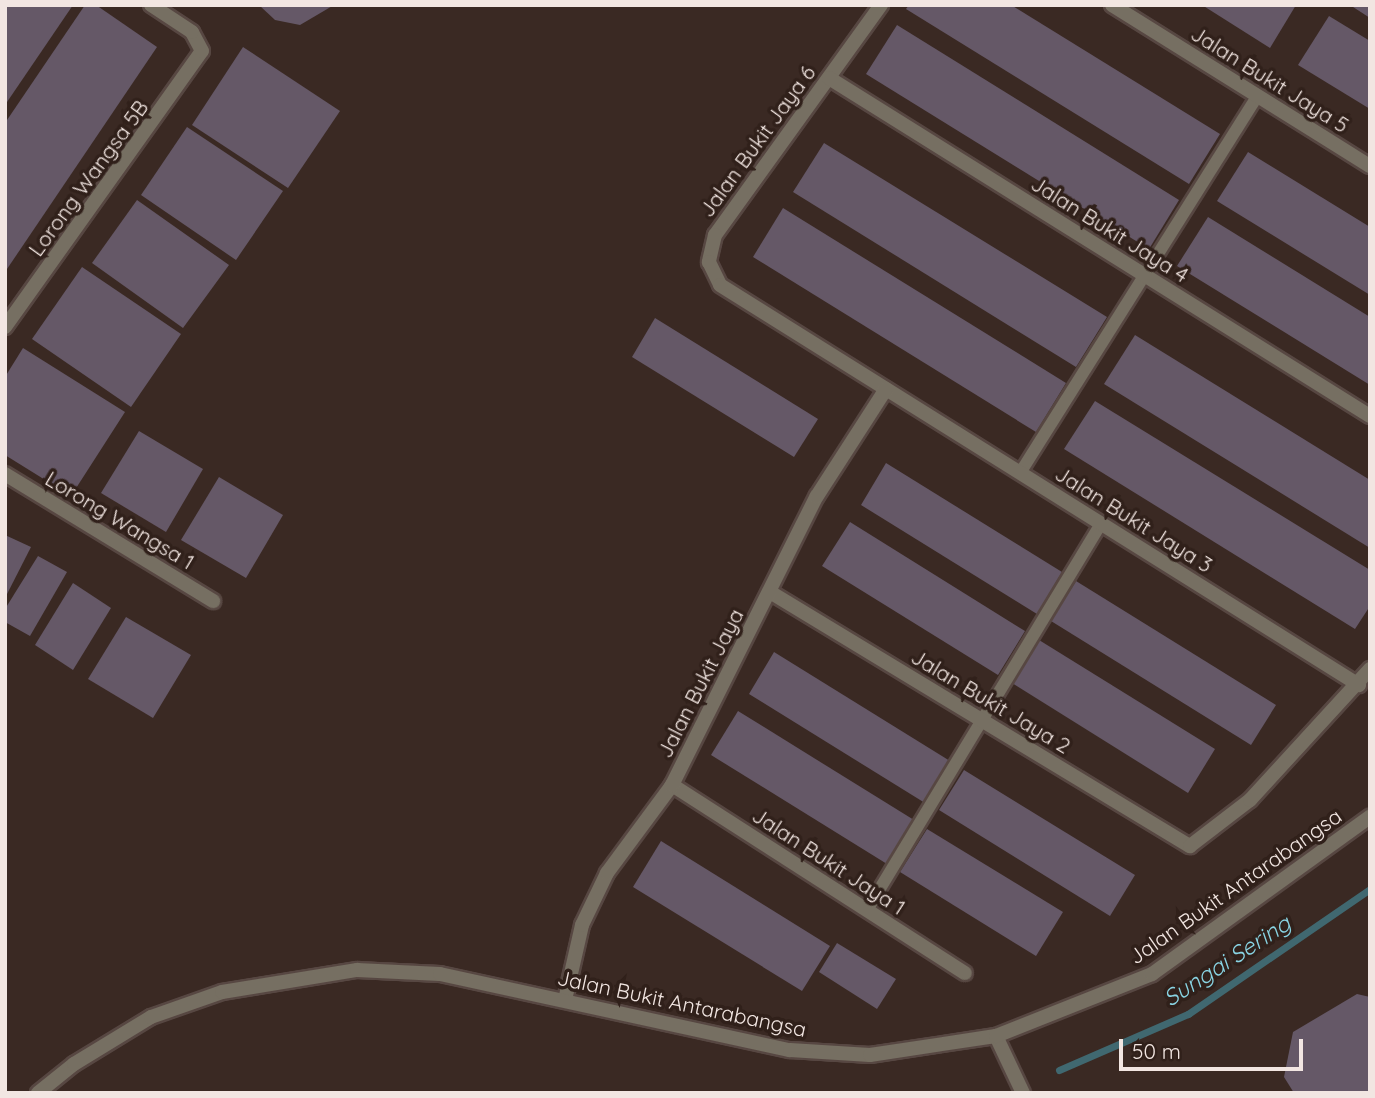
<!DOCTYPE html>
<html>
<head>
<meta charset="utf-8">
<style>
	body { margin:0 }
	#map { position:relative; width:1375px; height:1098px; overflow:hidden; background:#3a2923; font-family:Quicksand,sans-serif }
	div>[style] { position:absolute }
	.stream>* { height:7px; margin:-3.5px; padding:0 3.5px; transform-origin:3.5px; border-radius:3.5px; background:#406870 }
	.building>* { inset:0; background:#655867 }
	.roads { filter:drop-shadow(2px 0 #574742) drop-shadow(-2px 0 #574742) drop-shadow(0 2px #574742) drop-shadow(0 -2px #574742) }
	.service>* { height:12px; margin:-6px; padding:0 6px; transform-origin:6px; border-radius:6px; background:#766f62 }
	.minor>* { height:14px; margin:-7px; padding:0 7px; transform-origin:7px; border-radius:7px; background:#766f62 }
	span { translate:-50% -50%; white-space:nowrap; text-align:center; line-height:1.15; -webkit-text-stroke:7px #30201a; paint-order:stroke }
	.street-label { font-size:21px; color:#f2e6e2 }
	.water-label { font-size:23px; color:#89d4e3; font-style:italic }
	.frame { position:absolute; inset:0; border:7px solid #f2e6e2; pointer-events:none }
	.scale { position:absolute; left:1119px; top:1039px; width:184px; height:32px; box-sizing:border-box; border:4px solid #f2e6e2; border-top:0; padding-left:9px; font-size:21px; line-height:24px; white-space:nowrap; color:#f2e6e2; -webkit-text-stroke:5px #30201a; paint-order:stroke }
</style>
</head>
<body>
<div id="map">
	<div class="stream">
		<div style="left:1059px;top:1070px;width:141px;rotate:-23.5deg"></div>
		<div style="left:1188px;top:1014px;width:221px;rotate:-34.5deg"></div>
	</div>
	<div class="building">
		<div style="clip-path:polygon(5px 5px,73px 5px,5px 105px)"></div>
		<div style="clip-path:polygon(85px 5px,96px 5px,157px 47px,5px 272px,5px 123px)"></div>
		<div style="clip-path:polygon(259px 5px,334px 5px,300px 25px,275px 20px)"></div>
		<div style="clip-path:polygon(909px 5px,1011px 5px,1220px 134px,1189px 184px,906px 9px)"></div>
		<div style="clip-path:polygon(1202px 5px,1296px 5px,1270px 48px)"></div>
		<div style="clip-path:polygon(1350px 5px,1370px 5px,1370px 18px)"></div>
		<div style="clip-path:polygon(1329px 16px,1370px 41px,1370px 109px,1298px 65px)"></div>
		<div style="clip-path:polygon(897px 25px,1179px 200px,1149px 249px,866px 74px)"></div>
		<div style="clip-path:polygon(243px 47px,340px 111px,288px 188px,192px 125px)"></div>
		<div style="clip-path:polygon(187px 127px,283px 191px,236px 260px,141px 195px)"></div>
		<div style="clip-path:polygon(824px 143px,1107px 317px,1076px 367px,793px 192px)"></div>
		<div style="clip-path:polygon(1248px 152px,1370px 227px,1370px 295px,1217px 201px)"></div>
		<div style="clip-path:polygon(137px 200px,229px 265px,183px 328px,92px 263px)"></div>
		<div style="clip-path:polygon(783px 208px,1066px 383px,1036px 432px,753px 257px)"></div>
		<div style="clip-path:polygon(1208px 217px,1370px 317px,1370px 385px,1177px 266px)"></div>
		<div style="clip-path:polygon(82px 267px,181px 334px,131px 407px,32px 339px)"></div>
		<div style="clip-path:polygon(655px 318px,818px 419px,794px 457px,632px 357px)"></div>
		<div style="clip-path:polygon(1135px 335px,1370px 480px,1370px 548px,1104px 384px)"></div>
		<div style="clip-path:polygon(23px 348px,125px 412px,71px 496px,5px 455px,5px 377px)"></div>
		<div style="clip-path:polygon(1095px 401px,1370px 570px,1370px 606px,1355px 629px,1064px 449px)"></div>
		<div style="clip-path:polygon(139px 431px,203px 469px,166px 532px,101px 493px)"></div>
		<div style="clip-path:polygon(886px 463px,1062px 572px,1037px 614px,861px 505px)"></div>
		<div style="clip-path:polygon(219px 477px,283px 515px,246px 578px,181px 540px)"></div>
		<div style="clip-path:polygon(850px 522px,1025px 631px,998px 675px,822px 566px)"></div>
		<div style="clip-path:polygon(5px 535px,31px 547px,5px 598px)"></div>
		<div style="clip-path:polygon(38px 556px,67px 572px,30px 636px,5px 622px,5px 609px)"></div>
		<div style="clip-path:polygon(1076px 581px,1276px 705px,1251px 745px,1051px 621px)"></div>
		<div style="clip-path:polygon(73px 583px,111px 608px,73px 670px,35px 645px)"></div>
		<div style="clip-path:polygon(126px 617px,191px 655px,153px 718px,88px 679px)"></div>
		<div style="clip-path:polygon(1039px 640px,1215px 749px,1188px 793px,1012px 683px)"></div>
		<div style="clip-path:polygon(774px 652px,950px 761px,925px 803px,749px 694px)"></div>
		<div style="clip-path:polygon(738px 711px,914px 820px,887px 864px,711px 755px)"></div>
		<div style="clip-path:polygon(964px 770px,1135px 875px,1110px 916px,939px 810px)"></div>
		<div style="clip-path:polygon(927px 829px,1063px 912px,1036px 956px,900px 872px)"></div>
		<div style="clip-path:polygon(661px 841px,830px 946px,802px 991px,633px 887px)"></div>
		<div style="clip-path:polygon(837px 943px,896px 979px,877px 1009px,819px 972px)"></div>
		<div style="clip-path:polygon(1357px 994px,1370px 997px,1370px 1093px,1294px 1093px,1284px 1077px,1293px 1032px)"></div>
	</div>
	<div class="roads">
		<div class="service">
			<div style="left:1020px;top:473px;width:445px;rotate:-57.8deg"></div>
			<div style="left:867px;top:910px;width:451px;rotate:-58.8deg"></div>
		</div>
		<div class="minor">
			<div style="left:881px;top:5px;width:284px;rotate:125.8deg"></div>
			<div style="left:715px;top:235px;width:28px;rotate:103deg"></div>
			<div style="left:709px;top:262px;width:25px;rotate:64deg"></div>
			<div style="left:720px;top:285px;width:754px;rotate:32.05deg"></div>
			<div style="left:1112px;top:5px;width:304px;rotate:32deg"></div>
			<div style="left:829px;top:78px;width:638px;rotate:32deg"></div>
			<div style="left:5px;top:327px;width:339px;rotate:-54.5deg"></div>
			<div style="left:202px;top:51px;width:21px;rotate:-118deg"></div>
			<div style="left:192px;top:32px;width:49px;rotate:-146.6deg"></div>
			<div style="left:5px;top:474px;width:244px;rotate:31.4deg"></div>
			<div style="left:770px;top:592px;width:491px;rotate:31.2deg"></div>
			<div style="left:1190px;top:846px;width:76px;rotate:-37.5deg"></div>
			<div style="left:1250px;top:800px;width:178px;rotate:-47.5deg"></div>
			<div style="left:672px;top:785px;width:348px;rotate:32.7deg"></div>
			<div style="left:565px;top:1000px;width:77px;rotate:-77.2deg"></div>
			<div style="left:582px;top:925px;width:58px;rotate:-64.3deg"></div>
			<div style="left:607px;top:873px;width:109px;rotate:-53.5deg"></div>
			<div style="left:672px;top:785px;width:323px;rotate:-63.4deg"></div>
			<div style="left:817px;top:496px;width:127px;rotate:-57.2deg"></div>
			<div style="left:996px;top:1036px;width:63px;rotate:64.7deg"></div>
			<div style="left:38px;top:1093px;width:46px;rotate:-38.9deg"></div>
			<div style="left:74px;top:1064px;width:90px;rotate:-31.4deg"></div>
			<div style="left:151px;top:1017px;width:75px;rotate:-19.4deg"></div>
			<div style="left:222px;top:992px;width:137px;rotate:-9.3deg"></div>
			<div style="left:357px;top:970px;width:83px;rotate:2.8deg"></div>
			<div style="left:440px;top:974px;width:358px;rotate:12.3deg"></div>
			<div style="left:790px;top:1050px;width:80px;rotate:3.6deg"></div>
			<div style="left:870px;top:1055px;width:127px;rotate:-8.6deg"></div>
			<div style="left:996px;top:1036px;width:168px;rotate:-21.7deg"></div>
			<div style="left:1152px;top:974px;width:269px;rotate:-35.8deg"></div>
		</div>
	</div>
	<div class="street-label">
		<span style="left:1270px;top:79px;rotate:32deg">Jalan Bukit Jaya 5</span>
		<span style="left:757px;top:141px;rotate:-54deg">Jalan Bukit Jaya 6</span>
		<span style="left:88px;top:178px;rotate:-54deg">Lorong Wangsa 5B</span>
		<span style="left:1110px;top:229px;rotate:32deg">Jalan Bukit Jaya 4</span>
		<span style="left:1134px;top:519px;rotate:32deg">Jalan Bukit Jaya 3</span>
		<span style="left:120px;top:520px;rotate:31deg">Lorong Wangsa 1</span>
		<span style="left:700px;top:683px;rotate:-63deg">Jalan Bukit Jaya</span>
		<span style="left:991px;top:701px;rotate:31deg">Jalan Bukit Jaya 2</span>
		<span style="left:829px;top:861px;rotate:33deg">Jalan Bukit Jaya 1</span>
		<span style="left:1235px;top:886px;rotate:-35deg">Jalan Bukit Antarabangsa</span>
		<span style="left:682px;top:1003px;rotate:12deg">Jalan Bukit Antarabangsa</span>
	</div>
	<div class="water-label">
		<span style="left:1227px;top:961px;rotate:-33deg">Sungai Sering</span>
	</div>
	<div class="frame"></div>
	<div class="scale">50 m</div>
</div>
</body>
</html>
